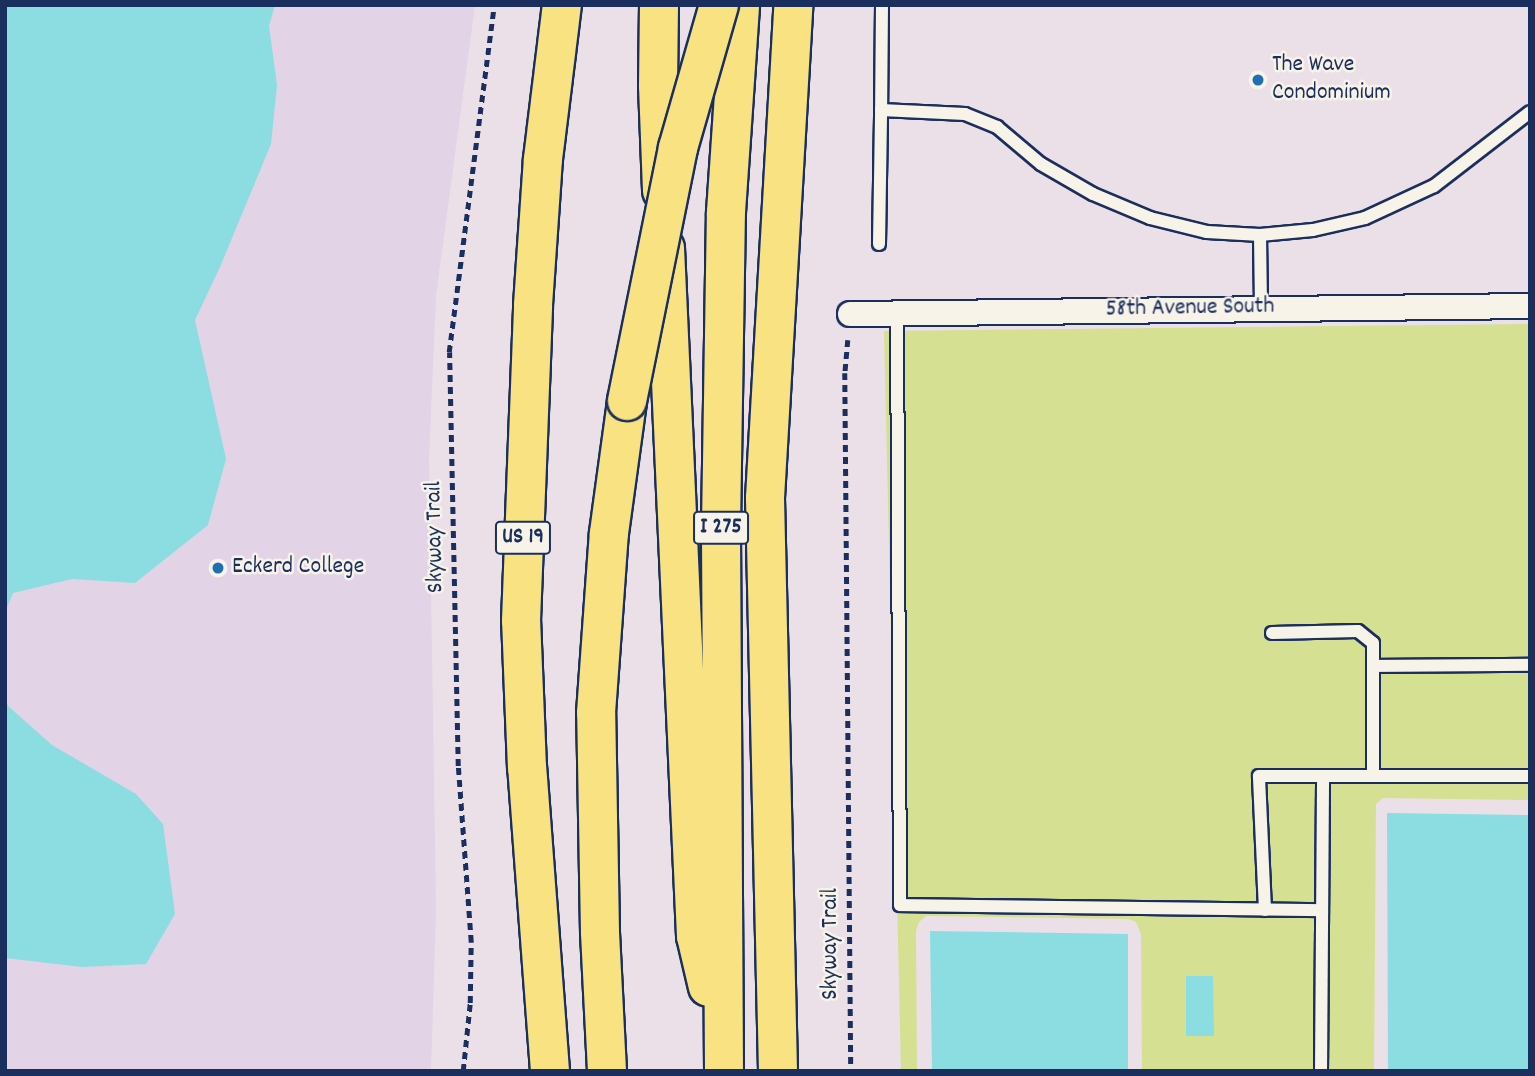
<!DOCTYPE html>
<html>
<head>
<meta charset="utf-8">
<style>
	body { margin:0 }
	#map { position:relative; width:1535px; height:1076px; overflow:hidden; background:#ebe0e7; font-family:Dekko,sans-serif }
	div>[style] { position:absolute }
	.built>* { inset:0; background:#e2d3e6 }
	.green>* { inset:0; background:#d5e092 }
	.water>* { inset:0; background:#8bdde2 }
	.path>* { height:4.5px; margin-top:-2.25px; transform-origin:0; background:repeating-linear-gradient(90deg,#1b2f5e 0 7px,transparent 0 12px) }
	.roads { filter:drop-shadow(2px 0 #1b2f5e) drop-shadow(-2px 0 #1b2f5e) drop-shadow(0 2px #1b2f5e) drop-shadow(0 -2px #1b2f5e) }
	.lane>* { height:12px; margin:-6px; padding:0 6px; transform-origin:6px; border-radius:6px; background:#f7f3e8 }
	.street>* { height:24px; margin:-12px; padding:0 12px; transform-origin:12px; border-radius:12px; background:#f7f3e8 }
	.highway>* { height:38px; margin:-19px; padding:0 19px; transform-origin:19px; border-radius:19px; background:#f8e281 }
	.bridges { filter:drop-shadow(2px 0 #1b2f5e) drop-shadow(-2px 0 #1b2f5e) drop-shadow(0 2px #1b2f5e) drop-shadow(0 -2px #1b2f5e) }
	.highway-bridge>* { height:38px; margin:-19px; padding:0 19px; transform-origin:19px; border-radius:19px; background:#f8e281 }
	.dots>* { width:19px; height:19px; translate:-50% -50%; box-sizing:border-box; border:4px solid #f7f3e8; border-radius:50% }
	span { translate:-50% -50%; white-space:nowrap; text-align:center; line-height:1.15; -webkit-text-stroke:5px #f7f3e8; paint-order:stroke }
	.shield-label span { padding:2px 5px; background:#f7f3e8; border:2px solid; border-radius:5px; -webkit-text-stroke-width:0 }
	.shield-label { font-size:23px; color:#1b2f5e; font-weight:700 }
	.poi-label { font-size:24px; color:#1b2f5e }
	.left { translate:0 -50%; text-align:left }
	.street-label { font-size:24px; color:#1b2f5e }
	.frame { position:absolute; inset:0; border:7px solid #1b2f5e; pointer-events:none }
</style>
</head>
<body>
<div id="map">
	<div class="built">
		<div style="clip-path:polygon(5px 5px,475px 5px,436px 296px,429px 460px,436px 910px,431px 1071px,5px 1071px)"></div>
	</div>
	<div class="green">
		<div style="clip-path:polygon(1530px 324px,1530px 800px,1383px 798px,1376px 804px,1374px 1071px,1142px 1071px,1141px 934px,1136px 922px,1128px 919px,926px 916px,919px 922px,916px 931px,917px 1071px,901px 1071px,884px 331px)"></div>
	</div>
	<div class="water">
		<div style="clip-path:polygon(5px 5px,275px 5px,269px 26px,277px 85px,271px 144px,220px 267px,195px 320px,226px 459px,208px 525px,135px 583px,72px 579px,13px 593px,5px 612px)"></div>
		<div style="clip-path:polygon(5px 698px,8px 706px,52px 745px,136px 794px,163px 824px,175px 914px,146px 964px,82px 967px,5px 958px)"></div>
		<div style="clip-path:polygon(1387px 813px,1530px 815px,1530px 1071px,1388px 1071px)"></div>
		<div style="clip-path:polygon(930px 931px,1128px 934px,1128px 1071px,932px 1071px)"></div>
		<div style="clip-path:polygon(1186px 976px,1213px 976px,1214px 1036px,1186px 1036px)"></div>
	</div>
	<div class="path">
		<div style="left:848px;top:340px;width:33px;rotate:95deg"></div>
		<div style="left:845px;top:373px;width:698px;rotate:89.51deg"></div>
		<div style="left:463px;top:1071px;width:68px;rotate:-84.1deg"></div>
		<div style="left:470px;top:1003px;width:61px;rotate:-89.1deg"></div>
		<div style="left:471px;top:942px;width:176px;rotate:-94.2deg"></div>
		<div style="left:458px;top:766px;width:414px;rotate:-91.2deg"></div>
		<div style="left:449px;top:352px;width:350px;rotate:-82.6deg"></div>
	</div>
	<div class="roads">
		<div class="lane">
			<div style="left:882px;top:5px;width:105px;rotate:90.5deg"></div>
			<div style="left:881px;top:110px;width:84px;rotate:2.7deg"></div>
			<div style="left:965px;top:114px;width:35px;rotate:22deg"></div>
			<div style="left:997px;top:127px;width:57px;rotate:40.1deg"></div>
			<div style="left:1041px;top:164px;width:60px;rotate:30deg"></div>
			<div style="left:1093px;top:194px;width:62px;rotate:22.8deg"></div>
			<div style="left:1150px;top:218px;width:59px;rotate:13.8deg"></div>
			<div style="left:1207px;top:232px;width:53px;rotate:3.2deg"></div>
			<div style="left:1260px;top:235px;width:53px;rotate:-5.4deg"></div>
			<div style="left:1313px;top:230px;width:53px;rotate:-13deg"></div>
			<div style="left:1365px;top:218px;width:76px;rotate:-24.9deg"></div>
			<div style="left:1434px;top:186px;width:121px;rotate:-37.6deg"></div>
			<div style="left:1260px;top:235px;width:73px;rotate:89.2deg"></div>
			<div style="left:879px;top:244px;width:134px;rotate:-89.1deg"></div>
			<div style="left:897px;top:313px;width:592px;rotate:89.71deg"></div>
			<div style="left:900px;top:905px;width:422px;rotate:0.7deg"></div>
			<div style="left:1272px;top:633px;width:86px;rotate:-1.3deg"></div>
			<div style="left:1358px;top:631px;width:19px;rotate:39deg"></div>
			<div style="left:1373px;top:643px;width:133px;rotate:90deg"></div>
			<div style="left:1373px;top:666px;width:157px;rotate:-0.4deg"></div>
			<div style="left:1265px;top:910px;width:134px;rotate:-92.6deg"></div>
			<div style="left:1259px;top:776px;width:271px"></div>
			<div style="left:1321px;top:1071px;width:295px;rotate:-89.6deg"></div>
		</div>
		<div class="street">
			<div style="left:850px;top:314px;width:680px;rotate:-0.67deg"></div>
		</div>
		<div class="highway">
			<div style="left:659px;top:5px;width:81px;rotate:90.7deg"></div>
			<div style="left:658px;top:86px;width:105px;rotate:87.8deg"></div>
			<div style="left:665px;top:248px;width:689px;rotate:87.42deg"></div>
			<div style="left:696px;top:936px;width:52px;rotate:76.8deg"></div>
			<div style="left:550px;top:1071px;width:304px;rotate:-94.3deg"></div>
			<div style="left:527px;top:768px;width:147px;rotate:-92.3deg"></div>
			<div style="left:521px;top:621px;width:316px;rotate:-87.8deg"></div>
			<div style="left:533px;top:305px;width:146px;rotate:-86.1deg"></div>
			<div style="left:543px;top:159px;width:155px;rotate:-83deg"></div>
			<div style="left:607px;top:1071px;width:139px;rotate:-92.9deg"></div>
			<div style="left:600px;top:932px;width:219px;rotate:-91deg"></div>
			<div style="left:596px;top:713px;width:180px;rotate:-85.9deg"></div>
			<div style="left:609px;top:533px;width:133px;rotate:-82.2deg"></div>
			<div style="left:724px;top:1071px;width:544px;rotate:-90.32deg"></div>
			<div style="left:721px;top:527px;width:315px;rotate:-89.1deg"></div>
			<div style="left:726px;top:212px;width:207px;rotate:-86.1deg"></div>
			<div style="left:778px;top:1071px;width:573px;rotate:-91.3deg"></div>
			<div style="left:765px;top:498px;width:494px;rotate:-86.7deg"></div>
		</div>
	</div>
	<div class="bridges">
		<div class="highway-bridge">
			<div style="left:627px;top:401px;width:258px;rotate:-78.6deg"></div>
			<div style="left:678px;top:148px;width:149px;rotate:-74deg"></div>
		</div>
	</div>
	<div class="dots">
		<div style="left:1258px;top:80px;background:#1f6fb2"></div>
		<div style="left:218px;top:568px;background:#1f6fb2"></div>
	</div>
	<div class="shield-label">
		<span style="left:721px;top:528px">I 275</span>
		<span style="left:523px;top:538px">US 19</span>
	</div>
	<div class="poi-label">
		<span class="left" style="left:1272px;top:80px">The Wave<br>Condominium</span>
		<span class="left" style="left:232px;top:568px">Eckerd College</span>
	</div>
	<div class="street-label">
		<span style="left:1190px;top:309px;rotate:-1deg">58th Avenue South</span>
		<span style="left:436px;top:537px;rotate:-91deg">Skyway Trail</span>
		<span style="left:832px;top:944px;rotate:-90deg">Skyway Trail</span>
	</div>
	<div class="frame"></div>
</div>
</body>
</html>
